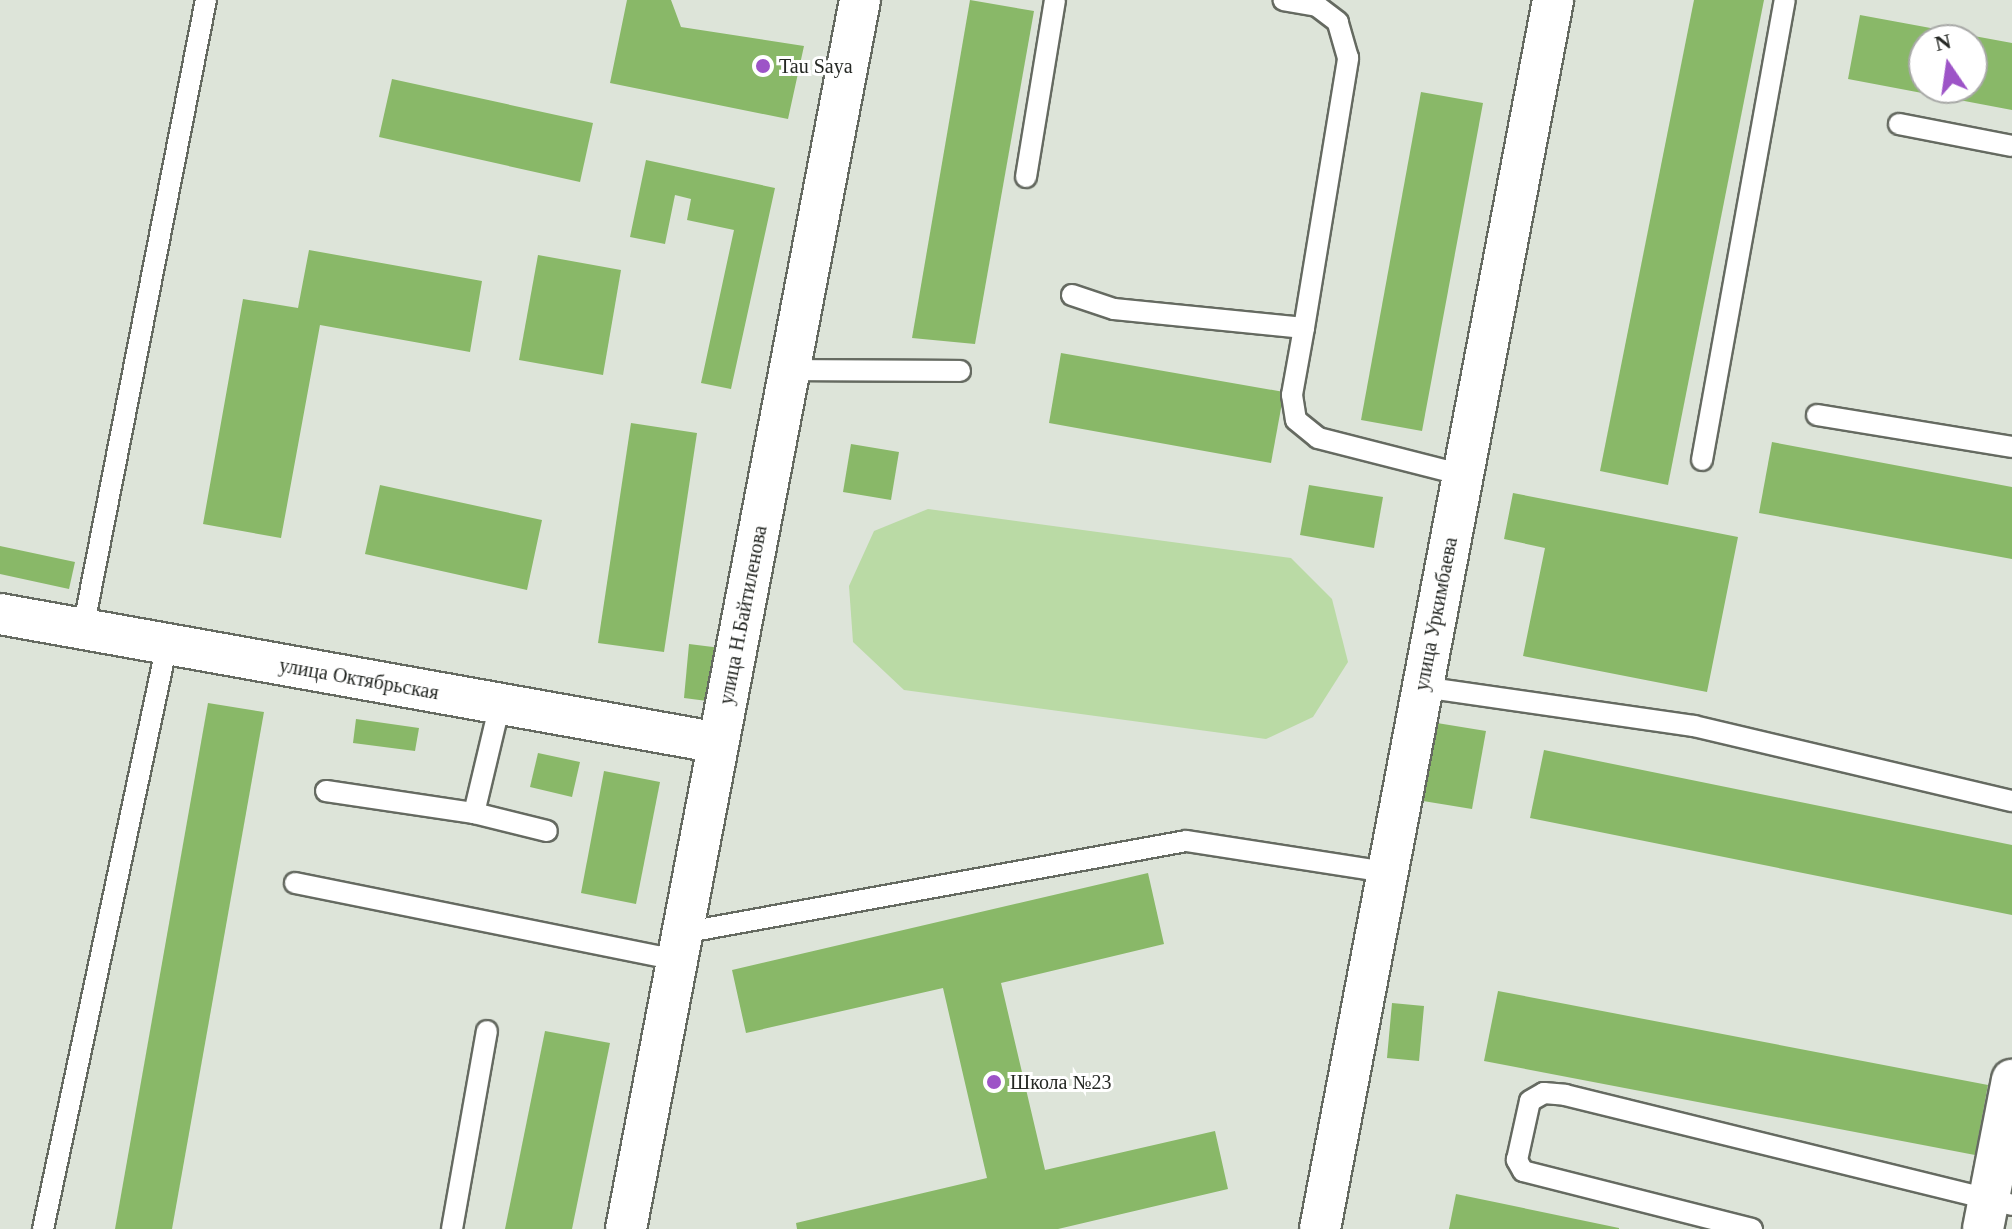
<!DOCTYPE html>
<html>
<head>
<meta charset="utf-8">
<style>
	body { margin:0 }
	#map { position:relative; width:2012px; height:1229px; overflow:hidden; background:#dde4d9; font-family:Georgia,serif }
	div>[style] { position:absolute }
	.green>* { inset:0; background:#badaa5 }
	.building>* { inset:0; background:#89b868 }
	.roads { filter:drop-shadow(2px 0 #656a61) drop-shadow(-2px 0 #656a61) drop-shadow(0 2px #656a61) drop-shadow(0 -2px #656a61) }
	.lane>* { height:20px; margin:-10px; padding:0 10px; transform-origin:10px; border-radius:10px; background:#fff }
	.street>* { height:40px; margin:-20px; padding:0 20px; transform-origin:20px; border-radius:20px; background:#fff }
	.dots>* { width:22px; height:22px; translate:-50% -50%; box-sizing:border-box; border:4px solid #fff; border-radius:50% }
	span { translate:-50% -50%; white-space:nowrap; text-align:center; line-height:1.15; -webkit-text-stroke:6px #fff; paint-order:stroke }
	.poi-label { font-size:20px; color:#252824 }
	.left { translate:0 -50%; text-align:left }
	.street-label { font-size:20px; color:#252824 }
	.north { position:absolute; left:1908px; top:24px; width:80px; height:80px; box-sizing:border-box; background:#fff; border:2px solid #a8a9a7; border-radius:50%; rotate:347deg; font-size:22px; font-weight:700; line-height:32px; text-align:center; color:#252824 }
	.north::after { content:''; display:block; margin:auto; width:28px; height:36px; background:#9d54c7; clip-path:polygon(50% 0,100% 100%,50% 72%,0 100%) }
</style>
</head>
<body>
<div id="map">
	<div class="green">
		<div style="clip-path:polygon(928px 509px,1291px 558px,1332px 599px,1348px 662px,1313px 717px,1266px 739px,904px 690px,853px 642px,849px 586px,874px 531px)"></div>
	</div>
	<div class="building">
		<div style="clip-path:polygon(627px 0,671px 0,681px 27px,804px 46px,788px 119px,610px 83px)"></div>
		<div style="clip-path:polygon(970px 0,1034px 11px,975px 344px,912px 338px)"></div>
		<div style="clip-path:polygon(1694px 0,1764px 0,1668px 485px,1600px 471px)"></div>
		<div style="clip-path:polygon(evenodd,1860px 15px,2012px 43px,2012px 110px,1848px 79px,1860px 15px,1924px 40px,1972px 40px,1972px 88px,1924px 88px,1924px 40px)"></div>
		<div style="clip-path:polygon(392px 79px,593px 123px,580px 182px,379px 137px)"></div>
		<div style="clip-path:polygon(1421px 92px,1483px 103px,1422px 431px,1361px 420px)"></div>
		<div style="clip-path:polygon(646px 160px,775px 188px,731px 389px,701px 383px,734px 230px,687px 220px,691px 199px,675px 195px,665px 244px,630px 237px)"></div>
		<div style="clip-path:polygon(309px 250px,482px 281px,470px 352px,320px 325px,281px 538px,203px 524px,243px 299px,298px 308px)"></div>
		<div style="clip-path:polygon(538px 255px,621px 270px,603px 375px,519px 360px)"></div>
		<div style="clip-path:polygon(1061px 353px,1284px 392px,1271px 463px,1049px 423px)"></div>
		<div style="clip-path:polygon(631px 423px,697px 433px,664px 652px,598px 643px)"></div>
		<div style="clip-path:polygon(1772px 442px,2012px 487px,2012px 559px,1759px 513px)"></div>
		<div style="clip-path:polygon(851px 444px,899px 452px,891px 500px,843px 492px)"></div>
		<div style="clip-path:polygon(380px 485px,542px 520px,527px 590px,365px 554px)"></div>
		<div style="clip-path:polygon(1309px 485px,1383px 497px,1374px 548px,1300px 535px)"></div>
		<div style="clip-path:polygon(1513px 493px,1738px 537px,1707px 692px,1523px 656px,1545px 548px,1504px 539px)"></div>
		<div style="clip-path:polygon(0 546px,75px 562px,69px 589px,0 574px)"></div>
		<div style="clip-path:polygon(689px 644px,721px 648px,715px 702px,684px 698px)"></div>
		<div style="clip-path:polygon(208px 703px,264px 712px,172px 1229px,115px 1229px)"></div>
		<div style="clip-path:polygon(356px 719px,419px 728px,415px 751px,353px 743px)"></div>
		<div style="clip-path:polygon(1437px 723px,1486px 731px,1472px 809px,1423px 801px)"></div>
		<div style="clip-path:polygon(1544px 750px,2012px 845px,2012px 915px,1530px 818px)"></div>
		<div style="clip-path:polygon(538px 753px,580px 762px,572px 797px,530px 787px)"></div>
		<div style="clip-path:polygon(604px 771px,660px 782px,636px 904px,581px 893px)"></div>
		<div style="clip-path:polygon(1148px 873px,1164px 944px,1001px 983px,1045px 1170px,1215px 1131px,1228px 1189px,1058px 1229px,797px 1229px,796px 1223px,987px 1178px,943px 988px,746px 1033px,732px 970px)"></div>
		<div style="clip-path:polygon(1498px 991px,1988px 1085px,1975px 1155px,1484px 1061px)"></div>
		<div style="clip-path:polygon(1392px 1003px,1424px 1006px,1419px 1061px,1387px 1058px)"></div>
		<div style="clip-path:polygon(545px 1031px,610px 1043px,572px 1229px,505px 1229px)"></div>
		<div style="clip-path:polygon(1456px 1194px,1619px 1228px,1619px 1229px,1449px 1229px)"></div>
	</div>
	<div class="roads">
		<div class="lane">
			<div style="left:1899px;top:124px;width:115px;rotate:11deg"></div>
			<div style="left:1026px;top:177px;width:179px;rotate:-80.7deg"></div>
			<div style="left:1072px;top:295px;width:44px;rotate:18.4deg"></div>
			<div style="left:1114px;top:309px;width:191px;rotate:5.7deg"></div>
			<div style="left:1304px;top:328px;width:274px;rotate:-80.7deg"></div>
			<div style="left:1348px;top:58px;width:37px;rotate:-106deg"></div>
			<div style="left:1338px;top:22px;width:26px;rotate:-143deg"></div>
			<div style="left:1317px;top:6px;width:34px;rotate:-170deg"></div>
			<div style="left:1304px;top:328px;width:68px;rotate:100.2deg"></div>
			<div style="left:1292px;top:395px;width:25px;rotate:81deg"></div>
			<div style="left:1296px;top:420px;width:28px;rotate:39deg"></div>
			<div style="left:1318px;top:438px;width:150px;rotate:14.3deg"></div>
			<div style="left:790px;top:370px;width:170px;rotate:0.3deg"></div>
			<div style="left:1817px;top:415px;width:198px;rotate:9.3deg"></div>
			<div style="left:1702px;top:460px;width:467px;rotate:-79.8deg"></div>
			<div style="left:83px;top:629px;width:641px;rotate:-78.94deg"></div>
			<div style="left:1423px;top:687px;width:274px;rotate:8.2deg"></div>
			<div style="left:1694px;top:726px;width:327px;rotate:13.3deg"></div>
			<div style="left:326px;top:791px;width:150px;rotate:8.5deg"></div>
			<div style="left:474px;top:813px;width:75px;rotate:13.9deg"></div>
			<div style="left:474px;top:813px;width:112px;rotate:-76.6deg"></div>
			<div style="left:295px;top:883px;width:391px;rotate:11.4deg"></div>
			<div style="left:682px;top:933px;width:512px;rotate:-10.34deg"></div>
			<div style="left:1186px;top:841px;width:203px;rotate:8.8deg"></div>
			<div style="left:43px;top:1229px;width:598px;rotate:-78.03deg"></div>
			<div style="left:452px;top:1229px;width:201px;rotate:-80deg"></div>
			<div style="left:1752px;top:1229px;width:236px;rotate:-165.8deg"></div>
			<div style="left:1523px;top:1171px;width:13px;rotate:-119deg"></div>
			<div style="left:1517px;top:1160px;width:60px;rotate:-77.6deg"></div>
			<div style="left:1530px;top:1101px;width:16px;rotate:-30deg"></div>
			<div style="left:1544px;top:1093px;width:21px;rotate:5deg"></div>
			<div style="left:1565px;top:1095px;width:460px;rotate:13.8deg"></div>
		</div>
		<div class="street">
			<div style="left:0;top:614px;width:730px;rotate:10.17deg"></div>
			<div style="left:626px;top:1229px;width:1251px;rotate:-79.22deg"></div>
			<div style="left:1320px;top:1229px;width:1251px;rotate:-79.26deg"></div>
			<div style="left:1983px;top:1229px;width:152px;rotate:-79deg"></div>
		</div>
	</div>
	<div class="dots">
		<div style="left:763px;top:66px;background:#9d54c7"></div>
		<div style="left:994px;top:1082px;background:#9d54c7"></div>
	</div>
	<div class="poi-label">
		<span class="left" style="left:779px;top:66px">Tau Saya</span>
		<span class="left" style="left:1010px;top:1082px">Школа №23</span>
	</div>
	<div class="street-label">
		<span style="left:1436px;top:614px;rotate:-79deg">улица Уркимбаева</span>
		<span style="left:743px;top:615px;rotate:-79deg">улица Н.Байтиленова</span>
		<span style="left:359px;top:679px;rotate:10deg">улица Октябрьская</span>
	</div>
	<div class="north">N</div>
</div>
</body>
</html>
